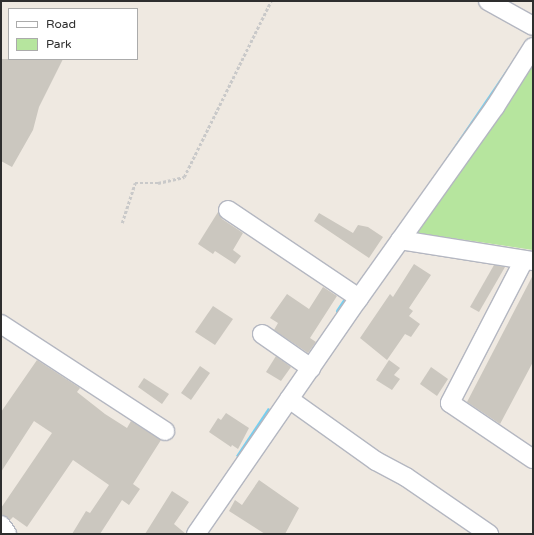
<!DOCTYPE html>
<html>
<head>
<meta charset="utf-8">
<style>
	body { margin:0 }
	#map { position:relative; width:534px; height:535px; overflow:hidden; background:#efe9e1; font-family:"Varela Round",sans-serif }
	div>[style] { position:absolute }
	.green>* { inset:0; background:#b6e59e }
	.water>* { inset:0; background:#75cff0 }
	.stream>* { height:4px; margin:-2px; padding:0 2px; transform-origin:2px; border-radius:2px; background:#75cff0 }
	.building>* { inset:0; background:#cbc7bf }
	.path>* { height:2.5px; margin-top:-1.25px; transform-origin:0; background:repeating-linear-gradient(90deg,#c9c9c9 0 3px,transparent 0 5px) }
	.roads { filter:drop-shadow(1px 0 #b4b7c1) drop-shadow(-1px 0 #b4b7c1) drop-shadow(0 1px #b4b7c1) drop-shadow(0 -1px #b4b7c1) }
	.minor>* { height:18px; margin:-9px; padding:0 9px; transform-origin:9px; border-radius:9px; background:#fff }
	span { translate:-50% -50%; white-space:nowrap; text-align:center; line-height:1.15; -webkit-text-stroke:3px #fff; paint-order:stroke }
	.frame { position:absolute; inset:0; border:2px solid #2e2e2e; pointer-events:none }
	.legend { position:absolute; left:8px; top:8px; width:130px; height:52px; box-sizing:border-box; background:#fff; border:1px solid #ababab; margin:0; padding:5px 7px; list-style:none; font-size:12px; color:#2e2e2e }
	.legend li { display:flex; align-items:center; gap:8px; height:20px }
	.legend b { width:20px; border:1px solid #ababab }
</style>
</head>
<body>
<div id="map">
	<div class="green">
		<div style="clip-path:polygon(533px 61px,533px 250px,411px 232px)"></div>
	</div>
	<div class="water">
		<div style="clip-path:polygon(528px 38px,529px 39px,402px 227px,400px 226px)"></div>
		<div style="clip-path:polygon(268px 408px,270px 409px,238px 457px,236px 456px)"></div>
	</div>
	<div class="stream">
		<div style="left:338px;top:311px;width:11px;rotate:-56deg"></div>
	</div>
	<div class="building">
		<div style="clip-path:polygon(1px 59px,63px 59px,39px 107px,33px 130px,12px 167px,1px 161px)"></div>
		<div style="clip-path:polygon(218px 212px,222px 219px,243px 233px,233px 250px,241px 256px,235px 264px,215px 251px,213px 254px,198px 244px)"></div>
		<div style="clip-path:polygon(319px 213px,353px 233px,358px 225px,368px 227px,383px 237px,369px 258px,314px 221px)"></div>
		<div style="clip-path:polygon(414px 264px,431px 275px,409px 308px,413px 311px,409px 316px,420px 324px,411px 337px,405px 334px,387px 360px,360px 338px,390px 294px,393px 297px)"></div>
		<div style="clip-path:polygon(494px 265px,505px 267px,479px 312px,470px 307px)"></div>
		<div style="clip-path:polygon(533px 275px,533px 362px,500px 424px,467px 402px)"></div>
		<div style="clip-path:polygon(323px 287px,337px 296px,310px 338px,316px 342px,308px 353px,274px 330px,278px 323px,270px 318px,287px 294px,309px 309px)"></div>
		<div style="clip-path:polygon(213px 306px,233px 319px,215px 345px,195px 332px)"></div>
		<div style="clip-path:polygon(276px 356px,291px 367px,281px 381px,266px 372px)"></div>
		<div style="clip-path:polygon(37px 360px,80px 388px,77px 392px,105px 414px,127px 428px,131px 421px,161px 440px,133px 484px,140px 489px,129px 505px,122px 500px,100px 534px,72px 534px,86px 511px,90px 513px,109px 485px,73px 460px,27px 527px,13px 517px,10px 520px,1px 514px,1px 508px,52px 433px,34px 421px,1px 472px,1px 412px)"></div>
		<div style="clip-path:polygon(389px 360px,400px 368px,394px 375px,400px 379px,392px 390px,376px 380px)"></div>
		<div style="clip-path:polygon(200px 366px,210px 373px,191px 400px,181px 393px)"></div>
		<div style="clip-path:polygon(431px 367px,448px 379px,437px 396px,420px 384px)"></div>
		<div style="clip-path:polygon(144px 378px,169px 394px,162px 404px,138px 387px)"></div>
		<div style="clip-path:polygon(226px 413px,249px 428px,238px 449px,232px 445px,231px 447px,209px 432px,218px 418px,221px 420px)"></div>
		<div style="clip-path:polygon(259px 480px,299px 508px,285px 534px,265px 534px,229px 511px,235px 500px,242px 505px)"></div>
		<div style="clip-path:polygon(172px 491px,189px 502px,174px 524px,186px 534px,145px 534px)"></div>
	</div>
	<div class="path">
		<div style="left:122px;top:223px;width:42px;rotate:-72deg"></div>
		<div style="left:135px;top:183px;width:23px"></div>
		<div style="left:158px;top:183px;width:27px;rotate:-13deg"></div>
		<div style="left:184px;top:177px;width:196px;rotate:-63.7deg"></div>
	</div>
	<div class="roads">
		<div class="minor">
			<div style="left:488px;top:1px;width:51px;rotate:29.1deg"></div>
			<div style="left:228px;top:210px;width:158px;rotate:33.9deg"></div>
			<div style="left:400px;top:240px;width:135px;rotate:9deg"></div>
			<div style="left:524px;top:260px;width:161px;rotate:117.4deg"></div>
			<div style="left:450px;top:403px;width:100px;rotate:34deg"></div>
			<div style="left:1px;top:324px;width:196px;rotate:33.1deg"></div>
			<div style="left:262px;top:334px;width:60px;rotate:34.8deg"></div>
			<div style="left:289px;top:399px;width:107px;rotate:35.5deg"></div>
			<div style="left:376px;top:461px;width:34px;rotate:28deg"></div>
			<div style="left:406px;top:477px;width:101px;rotate:34.5deg"></div>
			<div style="left:1px;top:525px;width:11px;rotate:56deg"></div>
			<div style="left:196px;top:534px;width:283px;rotate:-55.4deg"></div>
			<div style="left:357px;top:301px;width:238px;rotate:-54.6deg"></div>
			<div style="left:495px;top:107px;width:71px;rotate:-57.7deg"></div>
		</div>
	</div>
	<div class="frame"></div>
	<ul class="legend">
	<li><b style="height:5px;background:#fff"></b>Road</li>
	<li><b style="height:11px;background:#b6e59e"></b>Park</li>
	</ul>
</div>
</body>
</html>
